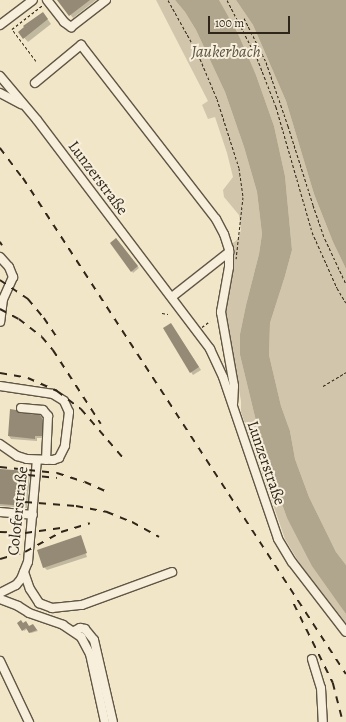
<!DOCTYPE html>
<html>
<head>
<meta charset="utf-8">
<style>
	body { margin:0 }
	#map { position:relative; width:346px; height:722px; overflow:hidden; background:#f2e6c9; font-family:Alegreya,serif }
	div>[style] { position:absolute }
	.green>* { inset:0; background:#d1c5ab }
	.water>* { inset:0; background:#b0a58d }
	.shadow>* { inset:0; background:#0003 }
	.building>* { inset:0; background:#948a75 }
	.path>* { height:1px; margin-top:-0.5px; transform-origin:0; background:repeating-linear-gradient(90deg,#2f2619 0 3px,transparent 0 5px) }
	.roads { filter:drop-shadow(1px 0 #605645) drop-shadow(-1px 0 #605645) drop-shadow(0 1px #605645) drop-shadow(0 -1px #605645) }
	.minor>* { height:8px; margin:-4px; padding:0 4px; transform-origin:4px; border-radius:4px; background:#f7efdc }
	.rail>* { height:1.5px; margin-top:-0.75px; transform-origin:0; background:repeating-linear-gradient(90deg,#2f2619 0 7px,transparent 0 14px) }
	span { translate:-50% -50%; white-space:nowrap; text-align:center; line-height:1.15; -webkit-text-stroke:4px #f7efdc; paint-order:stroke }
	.street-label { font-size:16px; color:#2f2619 }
	.water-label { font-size:17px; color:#5c5242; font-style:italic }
	.scale { position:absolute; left:208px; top:16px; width:82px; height:18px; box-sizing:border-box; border:2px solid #2f2619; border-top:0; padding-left:5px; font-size:12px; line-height:14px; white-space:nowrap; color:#2f2619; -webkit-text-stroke:3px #f7efdc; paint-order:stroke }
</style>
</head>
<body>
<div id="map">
	<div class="green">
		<div style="clip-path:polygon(156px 0,175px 0,185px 12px,196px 30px,225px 92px,244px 147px,257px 192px,262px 234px,259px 254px,246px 305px,240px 334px,240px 355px,264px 454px,287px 518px,346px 614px,346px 623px,300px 564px,285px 539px,241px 412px,241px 401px,224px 309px,233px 243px,238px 239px,241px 230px,239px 215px,224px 197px,223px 190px,233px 177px,227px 153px,215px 117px,208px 119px,202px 105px,208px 101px)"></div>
		<div style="clip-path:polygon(219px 0,236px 0,253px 25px,286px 101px,314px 194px,333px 242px,346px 269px,346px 565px,336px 552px,309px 497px,295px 459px,290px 431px,281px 406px,269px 355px,270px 323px,285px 276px,292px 250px,285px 176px,274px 126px,256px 75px)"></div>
	</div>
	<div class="water">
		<div style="clip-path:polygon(175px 0,219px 0,238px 34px,256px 75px,274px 126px,285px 176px,292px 250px,285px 276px,270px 323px,269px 355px,281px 406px,290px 431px,295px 459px,309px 497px,336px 552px,346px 565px,346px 614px,312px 566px,287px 518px,264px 454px,240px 355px,240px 334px,246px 305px,259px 254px,262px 234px,257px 192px,244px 147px,225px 92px,196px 30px,185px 12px)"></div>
		<div style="clip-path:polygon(236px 0,346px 0,346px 269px,333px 242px,314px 194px,286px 101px,253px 25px)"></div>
	</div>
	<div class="shadow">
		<div style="clip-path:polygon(58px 0,96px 0,73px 18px)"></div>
		<div style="clip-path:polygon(46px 17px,51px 24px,28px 42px,19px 32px)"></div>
		<div style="clip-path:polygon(118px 241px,139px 268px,133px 273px,132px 271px)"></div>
		<div style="clip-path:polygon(171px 324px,201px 370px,193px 375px,191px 372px)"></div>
		<div style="clip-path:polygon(11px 410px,20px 414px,40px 416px,45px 422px,44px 438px,37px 438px,37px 441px,11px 439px,9px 436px)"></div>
		<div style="clip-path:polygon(0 470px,27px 472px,30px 475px,27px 508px,0 506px)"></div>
		<div style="clip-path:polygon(80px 536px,87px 557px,47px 570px,44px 567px)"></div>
		<div style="clip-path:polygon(18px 623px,30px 627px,34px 626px,38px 631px,31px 633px,27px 629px,24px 631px)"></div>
	</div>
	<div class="building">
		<div style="clip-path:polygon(57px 0,90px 0,69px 16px)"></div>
		<div style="clip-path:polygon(43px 12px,48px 19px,23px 39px,18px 32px,24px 27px,23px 26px)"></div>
		<div style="clip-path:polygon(116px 238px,138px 266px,131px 272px,110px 243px)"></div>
		<div style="clip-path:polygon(171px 323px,199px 367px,190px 373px,163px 328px)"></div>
		<div style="clip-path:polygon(10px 409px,16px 410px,20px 413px,40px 415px,42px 418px,42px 436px,35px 436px,35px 439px,8px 436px)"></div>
		<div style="clip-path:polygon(0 469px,28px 471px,25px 506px,0 504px)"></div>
		<div style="clip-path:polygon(81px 535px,87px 553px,43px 568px,37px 550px)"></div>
		<div style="clip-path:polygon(21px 620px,23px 623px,26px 621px,29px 626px,33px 624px,37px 630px,29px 633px,26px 628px,22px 631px,17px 623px)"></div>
	</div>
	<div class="path">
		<div style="left:168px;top:0;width:62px;rotate:60.9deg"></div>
		<div style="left:198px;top:54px;width:49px;rotate:67.1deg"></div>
		<div style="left:217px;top:99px;width:72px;rotate:72.3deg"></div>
		<div style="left:239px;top:168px;width:29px;rotate:82deg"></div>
		<div style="left:243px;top:197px;width:62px;rotate:96.4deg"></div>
		<div style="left:227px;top:0;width:65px;rotate:62.7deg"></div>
		<div style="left:257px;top:58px;width:53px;rotate:68.8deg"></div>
		<div style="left:276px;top:107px;width:130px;rotate:73.9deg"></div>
		<div style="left:312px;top:232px;width:61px;rotate:65.9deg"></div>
		<div style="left:337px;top:288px;width:17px;rotate:59deg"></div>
		<div style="left:244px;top:18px;width:49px;rotate:63.4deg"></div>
		<div style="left:266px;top:62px;width:68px;rotate:71deg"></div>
		<div style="left:288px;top:126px;width:83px;rotate:72.4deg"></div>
		<div style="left:313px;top:205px;width:36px;rotate:71deg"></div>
		<div style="left:325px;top:239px;width:50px;rotate:65deg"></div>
		<div style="left:36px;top:61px;width:40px;rotate:-127deg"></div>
		<div style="left:12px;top:29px;width:39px;rotate:-38deg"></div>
		<div style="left:162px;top:313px;width:6px;rotate:9deg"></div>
		<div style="left:202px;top:327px;width:10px;rotate:-37deg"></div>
		<div style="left:323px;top:386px;width:27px;rotate:-31deg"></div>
	</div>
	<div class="roads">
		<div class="minor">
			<div style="left:47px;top:0;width:28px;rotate:52deg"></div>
			<div style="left:64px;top:22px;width:9px;rotate:36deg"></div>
			<div style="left:71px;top:27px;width:44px;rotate:-37.6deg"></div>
			<div style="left:0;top:25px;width:41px;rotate:-37.1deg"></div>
			<div style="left:0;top:76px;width:57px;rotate:49.9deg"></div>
			<div style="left:37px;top:120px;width:287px;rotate:52.9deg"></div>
			<div style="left:210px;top:349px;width:31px;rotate:65deg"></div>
			<div style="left:223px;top:377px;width:171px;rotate:71.2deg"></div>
			<div style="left:278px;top:539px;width:27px;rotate:59deg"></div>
			<div style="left:292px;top:562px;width:88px;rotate:52.4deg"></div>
			<div style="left:35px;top:83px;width:60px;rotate:-39.6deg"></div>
			<div style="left:81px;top:45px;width:220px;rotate:52.2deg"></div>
			<div style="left:216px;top:219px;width:17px;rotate:62deg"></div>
			<div style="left:224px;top:234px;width:16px;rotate:72deg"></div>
			<div style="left:229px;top:249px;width:18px;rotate:90deg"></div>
			<div style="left:229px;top:267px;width:46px;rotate:100.1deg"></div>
			<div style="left:221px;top:312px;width:75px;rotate:80deg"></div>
			<div style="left:234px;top:386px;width:17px;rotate:93deg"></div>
			<div style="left:0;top:93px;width:24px;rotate:28deg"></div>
			<div style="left:0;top:257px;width:13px;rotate:48deg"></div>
			<div style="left:9px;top:267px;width:11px;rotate:68deg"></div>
			<div style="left:13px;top:277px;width:24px;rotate:114deg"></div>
			<div style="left:3px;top:299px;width:23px;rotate:97deg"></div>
			<div style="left:172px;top:297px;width:73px;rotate:-38.3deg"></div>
			<div style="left:0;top:386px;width:54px;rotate:8.6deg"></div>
			<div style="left:53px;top:394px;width:13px;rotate:32deg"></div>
			<div style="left:64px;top:401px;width:12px;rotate:66deg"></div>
			<div style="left:69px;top:412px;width:34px;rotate:97deg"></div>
			<div style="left:65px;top:446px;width:13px;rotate:117deg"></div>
			<div style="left:59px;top:458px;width:6px;rotate:162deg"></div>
			<div style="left:53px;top:460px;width:26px;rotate:-178deg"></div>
			<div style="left:27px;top:459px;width:10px;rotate:-163deg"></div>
			<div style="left:17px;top:456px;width:21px;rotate:-145deg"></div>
			<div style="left:21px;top:408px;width:22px;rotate:5deg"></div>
			<div style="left:43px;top:410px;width:8px;rotate:50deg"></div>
			<div style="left:48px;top:416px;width:44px;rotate:92.6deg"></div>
			<div style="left:0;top:512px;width:33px;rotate:5deg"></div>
			<div style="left:24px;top:572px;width:18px;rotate:71deg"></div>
			<div style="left:30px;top:589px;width:17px;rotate:57deg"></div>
			<div style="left:39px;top:603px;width:14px;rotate:21deg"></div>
			<div style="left:52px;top:608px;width:30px;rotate:-6deg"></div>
			<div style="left:82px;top:605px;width:96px;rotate:-20.1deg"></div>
			<div style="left:0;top:593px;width:18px;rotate:-27deg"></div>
			<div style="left:16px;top:585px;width:8px;rotate:-50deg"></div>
			<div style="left:21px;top:579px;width:18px;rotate:-68deg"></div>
			<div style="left:28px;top:562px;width:102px;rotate:-85deg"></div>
			<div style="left:0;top:599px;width:19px;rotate:21deg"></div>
			<div style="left:18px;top:606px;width:13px;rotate:32deg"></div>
			<div style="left:29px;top:613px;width:36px;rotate:19deg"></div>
			<div style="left:63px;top:625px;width:22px;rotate:34deg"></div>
			<div style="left:81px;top:637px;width:19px;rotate:62deg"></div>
			<div style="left:90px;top:654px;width:70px;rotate:77.6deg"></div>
			<div style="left:74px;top:631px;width:7px;rotate:-27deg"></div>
			<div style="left:80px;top:628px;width:5px;rotate:11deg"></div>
			<div style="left:85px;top:629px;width:14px;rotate:51deg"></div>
			<div style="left:94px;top:640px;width:84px;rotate:77deg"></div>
			<div style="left:312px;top:659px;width:30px;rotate:73deg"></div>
			<div style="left:321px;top:688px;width:34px;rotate:87deg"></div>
			<div style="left:0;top:661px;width:68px;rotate:64.6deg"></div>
		</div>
	</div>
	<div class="rail">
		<div style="left:0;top:148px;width:38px;rotate:53deg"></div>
		<div style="left:23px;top:178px;width:592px;rotate:56.93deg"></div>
		<div style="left:0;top:242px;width:4px;rotate:56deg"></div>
		<div style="left:0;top:280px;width:34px;rotate:34deg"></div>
		<div style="left:28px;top:299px;width:25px;rotate:50deg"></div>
		<div style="left:44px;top:318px;width:23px;rotate:56deg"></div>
		<div style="left:0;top:309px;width:21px;rotate:28deg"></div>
		<div style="left:19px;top:319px;width:29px;rotate:38deg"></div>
		<div style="left:42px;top:337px;width:17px;rotate:50deg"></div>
		<div style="left:53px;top:350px;width:88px;rotate:57deg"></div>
		<div style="left:0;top:373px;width:28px;rotate:10deg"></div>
		<div style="left:28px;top:378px;width:32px;rotate:24deg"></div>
		<div style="left:57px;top:391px;width:30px;rotate:37deg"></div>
		<div style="left:81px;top:409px;width:66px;rotate:49.3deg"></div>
		<div style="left:0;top:467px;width:57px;rotate:6deg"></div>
		<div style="left:57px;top:473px;width:29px;rotate:18deg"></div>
		<div style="left:85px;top:482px;width:24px;rotate:24deg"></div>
		<div style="left:28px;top:475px;width:29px;rotate:6deg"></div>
		<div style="left:25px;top:502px;width:51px;rotate:4.5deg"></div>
		<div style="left:76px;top:506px;width:32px;rotate:11deg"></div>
		<div style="left:107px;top:512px;width:27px;rotate:22deg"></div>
		<div style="left:132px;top:522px;width:31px;rotate:29deg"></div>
		<div style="left:0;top:532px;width:25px;rotate:2deg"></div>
		<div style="left:25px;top:533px;width:36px;rotate:-8deg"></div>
		<div style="left:0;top:559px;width:26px;rotate:-16deg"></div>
		<div style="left:25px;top:552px;width:41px;rotate:-29.1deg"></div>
		<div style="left:61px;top:532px;width:30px;rotate:-17deg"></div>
		<div style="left:294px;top:604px;width:88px;rotate:63.7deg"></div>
		<div style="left:333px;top:683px;width:40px;rotate:75.6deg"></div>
	</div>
	<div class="street-label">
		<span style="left:98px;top:178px;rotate:53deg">Lunzerstraße</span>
		<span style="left:266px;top:463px;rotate:71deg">Lunzerstraße</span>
		<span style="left:18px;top:511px;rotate:-84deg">Coloferstraße</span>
	</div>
	<div class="water-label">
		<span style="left:226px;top:52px">Jaukerbach</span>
	</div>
	<div class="scale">100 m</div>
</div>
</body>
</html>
